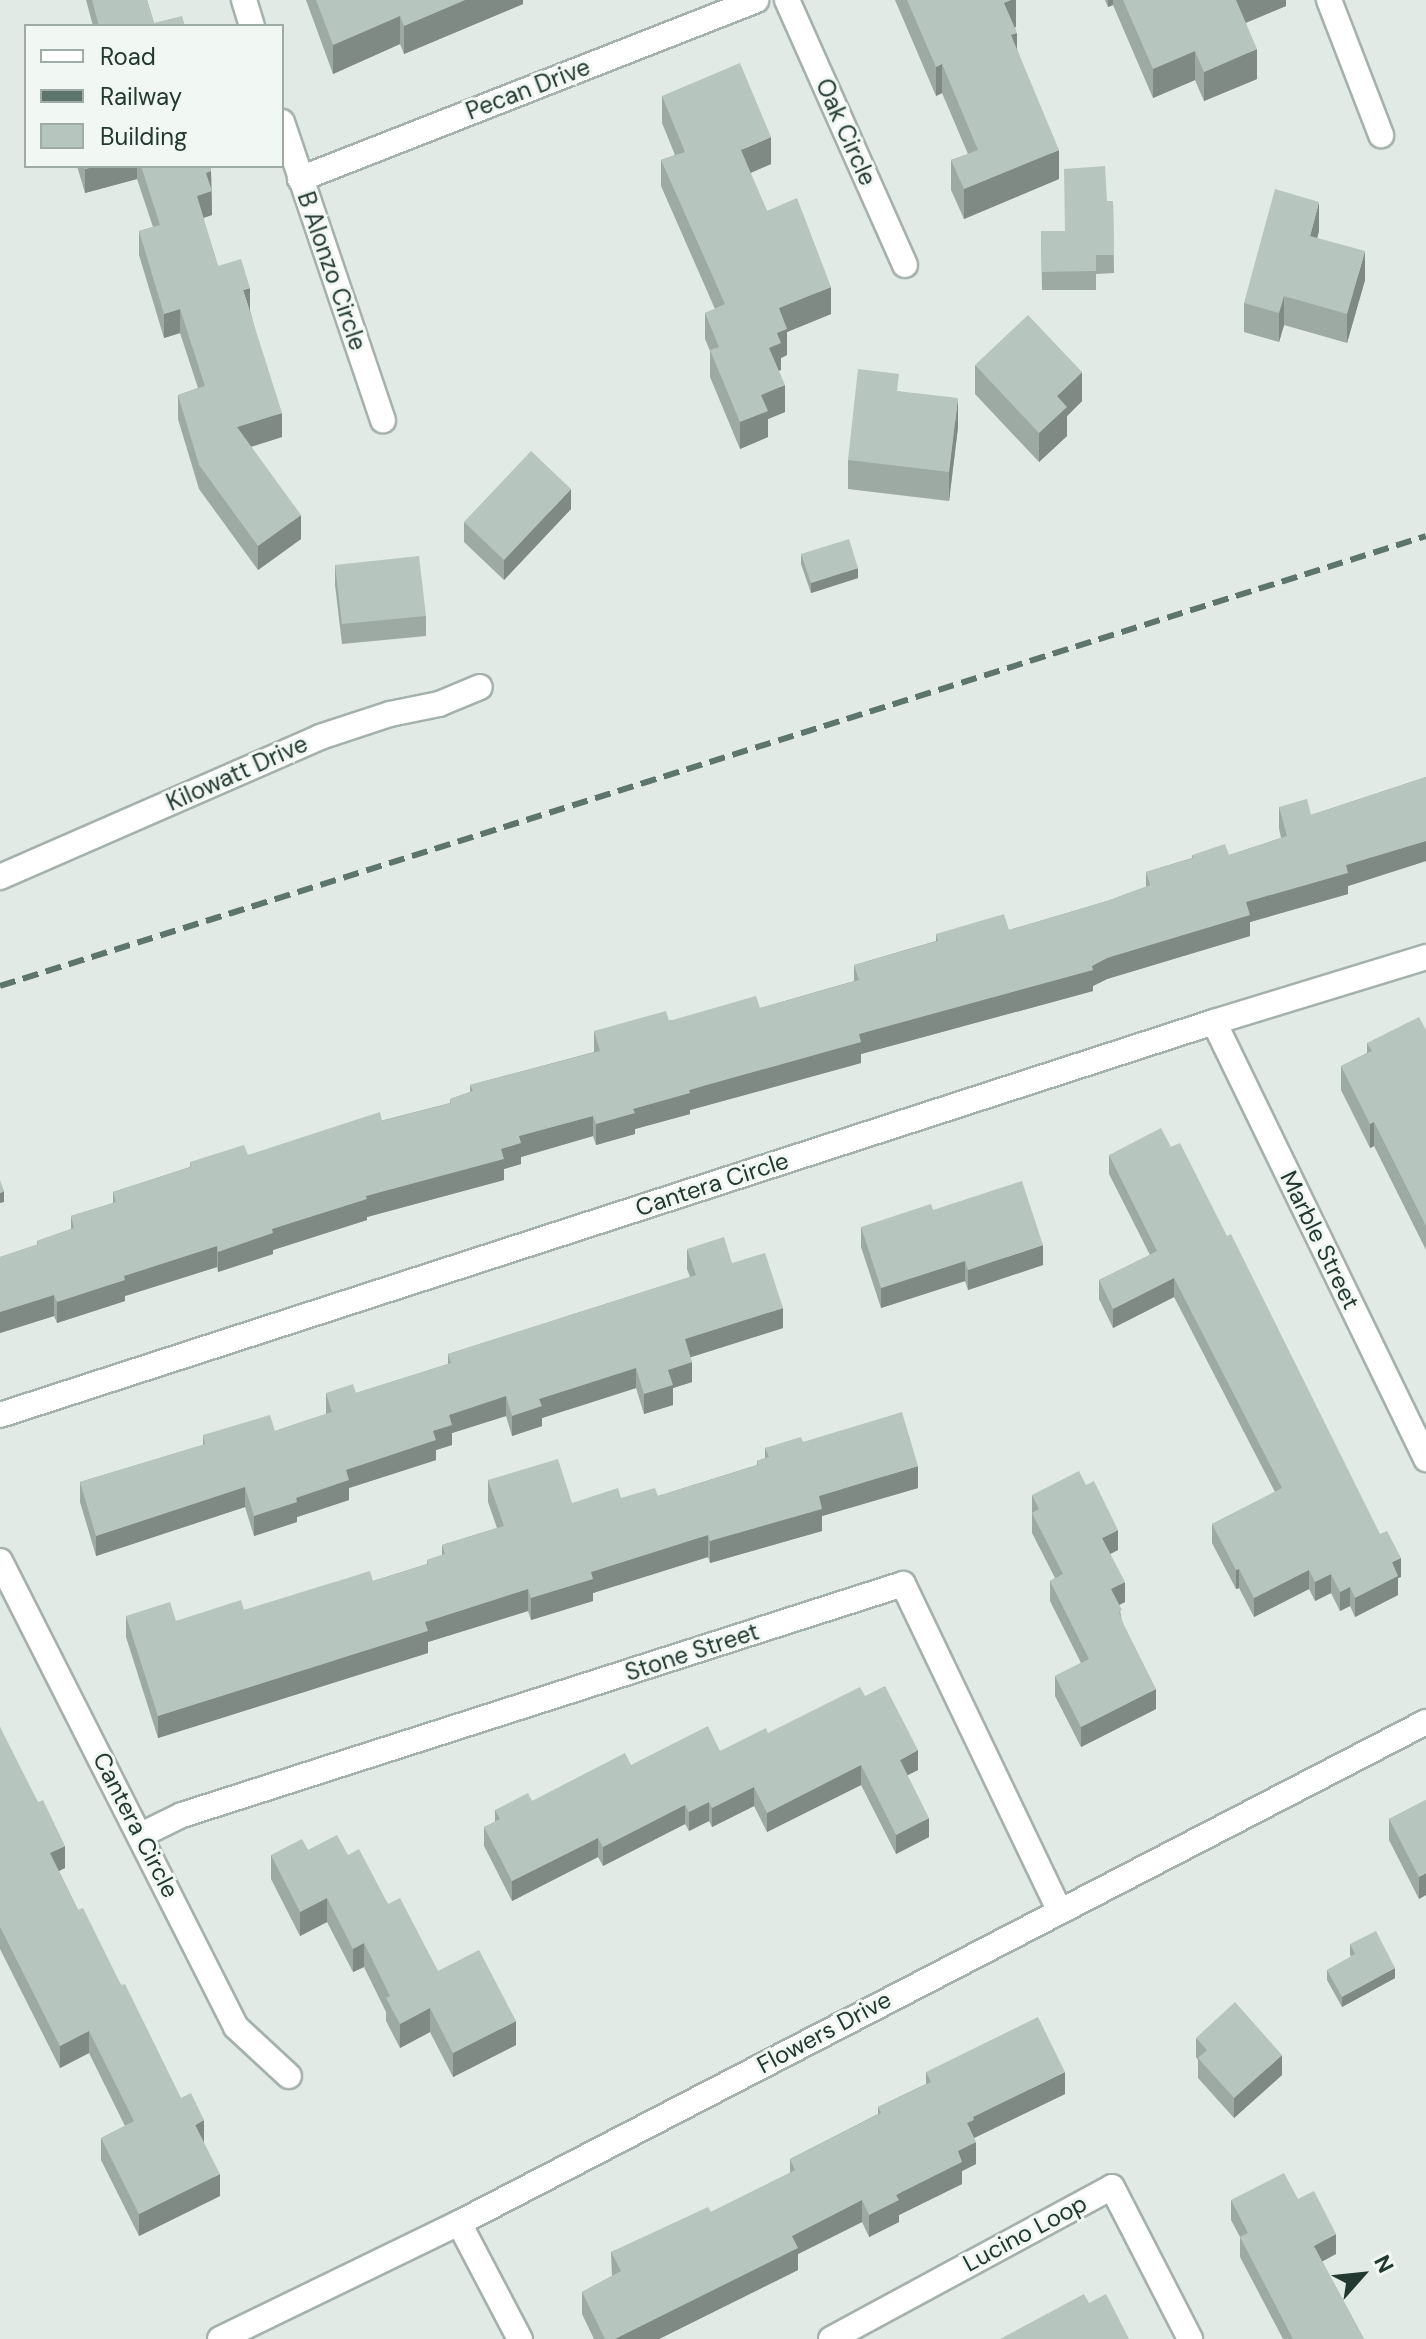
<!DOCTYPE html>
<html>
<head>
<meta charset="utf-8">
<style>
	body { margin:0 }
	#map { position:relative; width:1426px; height:2339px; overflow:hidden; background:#e1eae5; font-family:"DM Sans",sans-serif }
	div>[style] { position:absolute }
	.roads { filter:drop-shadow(2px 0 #a4b1ac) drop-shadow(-2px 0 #a4b1ac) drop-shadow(0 2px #a4b1ac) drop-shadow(0 -2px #a4b1ac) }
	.minor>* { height:24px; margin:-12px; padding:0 12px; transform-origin:12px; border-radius:12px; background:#fff }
	.tertiary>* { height:24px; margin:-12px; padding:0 12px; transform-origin:12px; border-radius:12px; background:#fff }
	.rail>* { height:6px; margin-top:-3px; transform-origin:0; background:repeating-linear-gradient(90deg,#5d756d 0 16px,transparent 0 24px) }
	.wall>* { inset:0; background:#9da9a3 }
	.shaded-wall>* { inset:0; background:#7f8a85 }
	.building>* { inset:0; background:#b6c5be }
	span { translate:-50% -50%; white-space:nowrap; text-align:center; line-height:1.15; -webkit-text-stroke:6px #f1f7f3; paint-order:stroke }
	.street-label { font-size:24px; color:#223932 }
	.legend { position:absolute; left:24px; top:24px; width:260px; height:144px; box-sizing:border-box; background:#f1f7f3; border:2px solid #9eaba6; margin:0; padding:10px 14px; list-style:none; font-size:24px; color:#223932 }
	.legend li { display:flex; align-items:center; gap:16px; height:40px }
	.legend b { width:40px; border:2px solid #9eaba6 }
	.north { position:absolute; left:1322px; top:2235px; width:80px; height:80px; -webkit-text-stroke:6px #f1f7f3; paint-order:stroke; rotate:63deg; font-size:22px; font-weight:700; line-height:32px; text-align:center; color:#223932 }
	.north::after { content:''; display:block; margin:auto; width:28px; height:36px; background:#223932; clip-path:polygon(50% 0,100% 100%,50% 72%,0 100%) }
</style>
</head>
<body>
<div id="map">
	<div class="roads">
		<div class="minor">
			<div style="left:244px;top:0;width:27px;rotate:73deg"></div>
			<div style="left:787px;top:0;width:290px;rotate:66deg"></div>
			<div style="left:1329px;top:0;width:145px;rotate:68.9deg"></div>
			<div style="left:282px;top:122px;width:315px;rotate:71.3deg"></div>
			<div style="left:300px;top:179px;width:490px;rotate:-21.4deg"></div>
			<div style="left:0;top:877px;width:349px;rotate:-23.6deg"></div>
			<div style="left:320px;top:737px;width:74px;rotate:-18.2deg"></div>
			<div style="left:390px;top:714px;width:50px;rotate:-11.5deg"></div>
			<div style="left:439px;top:704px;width:44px;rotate:-22.5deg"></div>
			<div style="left:1214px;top:1022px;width:486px;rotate:64.1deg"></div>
			<div style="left:0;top:1415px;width:1276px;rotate:-17.94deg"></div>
			<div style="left:1214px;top:1022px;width:222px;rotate:-17deg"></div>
			<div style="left:0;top:1561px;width:522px;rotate:63.14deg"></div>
			<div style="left:236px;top:2027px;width:72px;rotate:42.8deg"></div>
			<div style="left:141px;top:1835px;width:46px;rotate:-26deg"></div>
			<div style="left:182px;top:1815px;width:757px;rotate:-17.76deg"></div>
			<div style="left:903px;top:1584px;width:361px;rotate:64.4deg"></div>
			<div style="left:459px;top:2223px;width:131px;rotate:62.3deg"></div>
			<div style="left:831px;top:2339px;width:319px;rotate:-28.4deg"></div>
			<div style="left:1112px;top:2187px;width:171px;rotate:62.8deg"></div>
		</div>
		<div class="tertiary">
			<div style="left:220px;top:2339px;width:266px;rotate:-25.9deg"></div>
			<div style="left:459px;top:2223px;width:1089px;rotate:-27.39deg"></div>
		</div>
	</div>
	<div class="rail">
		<div style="left:0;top:986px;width:1495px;rotate:-17.51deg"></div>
	</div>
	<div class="wall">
		<div style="clip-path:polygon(86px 0,147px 0,154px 23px,185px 26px,93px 26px)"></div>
		<div style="clip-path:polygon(306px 0,523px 0,523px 4px,404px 54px,400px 44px,333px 74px)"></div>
		<div style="clip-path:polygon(895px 0,1016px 0,1015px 27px,1017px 49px,1059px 179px,964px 219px,951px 190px,951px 160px,968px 154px,942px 93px,936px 96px)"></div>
		<div style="clip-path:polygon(1105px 0,1286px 0,1286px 6px,1246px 23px,1257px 79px,1204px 101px,1195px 80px,1153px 98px,1113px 5px,1108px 7px)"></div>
		<div style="clip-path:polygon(662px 96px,771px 164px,750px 173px,767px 211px,831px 314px,787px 332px,787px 355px,781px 358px,781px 370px,778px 371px,785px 412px,768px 419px,768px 437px,740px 449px,710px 377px,710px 351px,705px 339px,705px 313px,715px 309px,661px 186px,661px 160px,675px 155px,662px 123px)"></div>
		<div style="clip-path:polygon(77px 166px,210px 166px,211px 171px,212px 215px,203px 218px,218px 266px,250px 310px,282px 437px,251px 447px,301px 539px,258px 570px,199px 489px,178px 419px,178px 395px,198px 388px,180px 333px,164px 338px,139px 255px,139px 231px,153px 227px,137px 179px,85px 193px)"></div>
		<div style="clip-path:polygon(1107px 201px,1113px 201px,1114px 273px,1096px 274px,1096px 290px,1042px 290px,1041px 231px,1065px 231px)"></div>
		<div style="clip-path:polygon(1319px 231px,1317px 238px,1365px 280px,1347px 343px,1284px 325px,1279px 342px,1244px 332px,1244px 303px)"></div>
		<div style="clip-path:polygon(975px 365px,1082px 401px,1067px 416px,1067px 436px,1039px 462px,975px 394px)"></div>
		<div style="clip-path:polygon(899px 391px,958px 427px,949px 501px,848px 489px,848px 460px)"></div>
		<div style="clip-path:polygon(571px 509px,504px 580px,464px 542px,464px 522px)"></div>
		<div style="clip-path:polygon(801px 554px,858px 578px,811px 593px,801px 564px)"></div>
		<div style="clip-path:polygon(335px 565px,426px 616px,426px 636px,342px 644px,335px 585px)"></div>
		<div style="clip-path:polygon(1426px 777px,1426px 861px,1348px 886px,1348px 894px,1250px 922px,1250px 936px,1107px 979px,1093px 986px,1093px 991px,861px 1054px,861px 1063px,690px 1110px,690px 1114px,635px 1129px,635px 1134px,596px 1145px,593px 1136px,521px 1157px,521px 1164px,504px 1169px,504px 1180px,367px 1217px,367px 1220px,273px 1250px,273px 1254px,218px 1272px,217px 1267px,125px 1296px,125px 1301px,57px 1323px,54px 1316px,0 1333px,0 1257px,37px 1245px,37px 1241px,71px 1229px,71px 1216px,113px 1203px,113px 1192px,190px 1167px,190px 1162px,248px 1155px,450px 1103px,450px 1099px,470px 1092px,470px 1085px,594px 1052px,594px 1031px,760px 1008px,854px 981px,854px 965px,936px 941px,936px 934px,1009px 930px,1107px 901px,1146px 887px,1146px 872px,1192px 858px,1192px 855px,1229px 855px,1281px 838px,1279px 828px,1279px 807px,1311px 815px)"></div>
		<div style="clip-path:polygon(1426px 1030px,1426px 1250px,1374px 1146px,1370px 1148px,1341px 1090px,1341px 1066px,1367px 1053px,1367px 1043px)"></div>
		<div style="clip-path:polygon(1109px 1155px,1401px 1577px,1398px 1578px,1398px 1595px,1355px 1617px,1350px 1606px,1340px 1611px,1331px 1593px,1315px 1601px,1309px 1589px,1254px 1617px,1239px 1588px,1236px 1589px,1212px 1543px,1212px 1524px,1275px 1492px,1174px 1297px,1113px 1328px,1099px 1299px,1099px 1280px,1150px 1255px,1109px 1174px)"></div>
		<div style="clip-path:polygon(861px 1227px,1043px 1265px,968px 1290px,965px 1281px,881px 1308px,861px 1247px)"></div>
		<div style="clip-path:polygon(687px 1249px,732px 1263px,783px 1328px,691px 1357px,692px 1382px,673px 1388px,673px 1405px,644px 1414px,636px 1388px,542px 1418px,542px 1426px,512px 1436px,506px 1416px,452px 1433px,452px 1445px,436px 1450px,436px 1460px,349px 1488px,349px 1500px,297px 1517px,297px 1522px,254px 1536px,245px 1507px,96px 1556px,80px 1502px,80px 1482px,203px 1445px,203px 1435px,275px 1431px,326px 1414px,326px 1393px,356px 1393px,448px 1364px,448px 1354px,690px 1277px,687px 1269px)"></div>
		<div style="clip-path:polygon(803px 1442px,918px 1488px,822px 1516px,822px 1531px,710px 1563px,708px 1557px,593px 1593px,593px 1601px,531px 1620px,528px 1611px,428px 1642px,428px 1653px,158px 1738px,126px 1637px,126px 1616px,176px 1621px,244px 1610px,373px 1581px,427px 1564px,427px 1560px,442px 1555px,442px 1545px,497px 1528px,488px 1502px,488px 1480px,572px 1503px,658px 1496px,757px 1465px,757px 1461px,765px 1458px,765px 1448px)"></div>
		<div style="clip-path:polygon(1032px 1495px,1118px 1550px,1110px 1554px,1125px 1602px,1119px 1605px,1122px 1621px,1156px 1709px,1081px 1747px,1055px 1696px,1055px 1676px,1081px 1663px,1050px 1601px,1050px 1581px,1055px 1578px,1032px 1533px)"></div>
		<div style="clip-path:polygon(0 1727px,65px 1868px,59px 1871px,78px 1910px,121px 1985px,204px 2143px,220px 2196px,139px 2236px,101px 2160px,101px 2138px,125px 2126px,89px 2053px,60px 2068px,0 1949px)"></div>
		<div style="clip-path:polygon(768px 1733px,918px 1770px,907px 1775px,929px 1837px,896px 1854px,861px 1785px,767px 1832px,754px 1806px,712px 1827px,709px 1821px,689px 1831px,685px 1824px,603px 1866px,598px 1857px,512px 1901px,484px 1846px,484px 1827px,495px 1822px,495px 1810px,532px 1801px,631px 1765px,720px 1751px)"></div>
		<div style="clip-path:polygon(1426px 1800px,1419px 1899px,1389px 1840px,1389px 1819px)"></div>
		<div style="clip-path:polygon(308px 1850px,348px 1855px,388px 1904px,438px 1971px,516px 2045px,453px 2077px,430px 2032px,400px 2048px,386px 2021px,386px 2012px,364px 1967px,353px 1972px,327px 1922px,300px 1936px,271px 1879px,271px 1855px)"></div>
		<div style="clip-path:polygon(1350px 1944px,1395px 1978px,1342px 2007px,1327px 1980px,1327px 1970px,1351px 1957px,1350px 1954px)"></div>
		<div style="clip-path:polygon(1196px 2038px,1282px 2075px,1234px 2118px,1198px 2078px,1198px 2060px,1196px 2057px)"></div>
		<div style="clip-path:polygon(926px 2072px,1065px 2094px,974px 2138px,976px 2164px,962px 2171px,962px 2184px,899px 2215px,899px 2222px,869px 2237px,862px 2222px,798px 2254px,798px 2270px,659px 2339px,594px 2339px,582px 2314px,582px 2292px,612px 2276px,611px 2252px,711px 2212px,790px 2173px,790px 2159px,878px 2114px,878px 2107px,926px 2084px)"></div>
		<div style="clip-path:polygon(1298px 2199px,1336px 2254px,1322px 2261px,1364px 2339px,1283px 2339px,1240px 2257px,1240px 2237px,1231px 2220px,1231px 2200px)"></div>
	</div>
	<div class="shaded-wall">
		<div style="clip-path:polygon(465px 0,523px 0,523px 4px,404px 54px,404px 26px)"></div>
		<div style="clip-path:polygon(1011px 0,1016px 0,1016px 27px,1004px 32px,1004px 3px)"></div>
		<div style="clip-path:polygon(1108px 0,1113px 0,1113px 5px,1108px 7px)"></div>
		<div style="clip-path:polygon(1235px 0,1286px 0,1286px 6px,1235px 27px)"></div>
		<div style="clip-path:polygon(400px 16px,400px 44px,333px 74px,333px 45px)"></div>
		<div style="clip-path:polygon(1017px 33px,1017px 62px,1011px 35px)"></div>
		<div style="clip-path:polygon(1257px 49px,1257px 79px,1204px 101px,1204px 72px)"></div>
		<div style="clip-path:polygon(1195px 51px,1195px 80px,1153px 98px,1153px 69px)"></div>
		<div style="clip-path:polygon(942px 64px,942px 93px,936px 96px,936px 67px)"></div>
		<div style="clip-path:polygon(771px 137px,771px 164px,741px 177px,741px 150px)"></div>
		<div style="clip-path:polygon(1059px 150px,1059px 179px,964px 219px,964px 189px)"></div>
		<div style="clip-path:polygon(98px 166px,137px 166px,137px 179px,85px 193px,85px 169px)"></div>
		<div style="clip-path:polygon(211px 171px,212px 215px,197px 220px,197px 196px,206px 173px)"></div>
		<div style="clip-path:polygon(1319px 202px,1319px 231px,1310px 265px,1310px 236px)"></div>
		<div style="clip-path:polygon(1365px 251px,1365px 280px,1347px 343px,1347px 314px)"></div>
		<div style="clip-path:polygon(831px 287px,831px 314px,787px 332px,787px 355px,781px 358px,781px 370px,769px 374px,769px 348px,777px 333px,779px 308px)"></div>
		<div style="clip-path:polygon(250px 288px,250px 312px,243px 290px)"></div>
		<div style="clip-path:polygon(1284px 296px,1284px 325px,1279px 342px,1279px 313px)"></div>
		<div style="clip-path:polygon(180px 309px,180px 333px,164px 338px,164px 314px)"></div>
		<div style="clip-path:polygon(1082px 372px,1082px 401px,1067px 416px,1067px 436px,1039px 462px,1039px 433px,1057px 396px)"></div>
		<div style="clip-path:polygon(785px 385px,785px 412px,768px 419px,768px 437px,740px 449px,740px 422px,761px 395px)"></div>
		<div style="clip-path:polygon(958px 398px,958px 427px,949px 501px,949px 472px)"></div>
		<div style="clip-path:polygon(282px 413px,282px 437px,237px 451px,237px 427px)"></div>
		<div style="clip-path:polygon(571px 489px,571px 509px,504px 580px,504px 560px)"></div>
		<div style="clip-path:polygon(301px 515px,301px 539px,258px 570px,258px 546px)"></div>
		<div style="clip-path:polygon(858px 568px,858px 578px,811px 593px,811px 583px)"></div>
		<div style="clip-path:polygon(1426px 841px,1426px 861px,1348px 886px,1348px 894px,1250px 922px,1250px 936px,1107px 979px,1093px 986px,1093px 991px,861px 1054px,861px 1063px,690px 1110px,690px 1114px,635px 1129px,635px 1134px,596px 1145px,596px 1124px,633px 1109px,859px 1034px,1092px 966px,1107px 958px,1246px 902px,1346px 865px)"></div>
		<div style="clip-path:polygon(593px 1116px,593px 1136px,521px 1157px,521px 1164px,504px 1169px,504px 1180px,367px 1217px,367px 1220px,273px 1250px,273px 1254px,218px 1272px,218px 1252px,272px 1229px,501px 1149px,519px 1136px)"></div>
		<div style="clip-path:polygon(1374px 1122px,1374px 1146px,1370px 1148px,1370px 1124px)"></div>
		<div style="clip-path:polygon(4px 1191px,4px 1202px,0 1203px,0 1193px)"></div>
		<div style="clip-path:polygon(1043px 1245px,1043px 1265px,968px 1290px,968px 1270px)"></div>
		<div style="clip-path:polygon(217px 1246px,217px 1267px,125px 1296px,125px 1301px,57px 1323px,57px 1302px,124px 1276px)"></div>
		<div style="clip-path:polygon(965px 1261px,965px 1281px,881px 1308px,881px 1288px)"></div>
		<div style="clip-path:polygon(1174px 1278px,1174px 1297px,1113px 1328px,1113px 1309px)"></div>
		<div style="clip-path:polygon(54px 1295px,54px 1316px,0 1333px,0 1312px)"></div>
		<div style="clip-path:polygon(783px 1308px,783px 1328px,685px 1359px,685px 1339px)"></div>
		<div style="clip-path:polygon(692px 1362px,692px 1382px,673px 1388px,673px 1405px,644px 1414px,644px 1394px,668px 1370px)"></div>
		<div style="clip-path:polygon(636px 1368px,636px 1388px,542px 1418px,542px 1426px,512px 1436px,512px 1416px,539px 1399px)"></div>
		<div style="clip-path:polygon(506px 1396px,506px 1416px,452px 1433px,452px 1445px,436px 1450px,436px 1460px,349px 1488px,349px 1500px,297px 1517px,297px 1522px,254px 1536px,254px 1516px,296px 1498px,346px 1470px,433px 1431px,449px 1415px)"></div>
		<div style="clip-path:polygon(918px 1466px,918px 1488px,822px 1516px,822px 1531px,710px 1563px,710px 1541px,819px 1496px)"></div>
		<div style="clip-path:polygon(245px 1487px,245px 1507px,96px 1556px,96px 1536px)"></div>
		<div style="clip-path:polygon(1118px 1530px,1118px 1550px,1102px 1558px,1102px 1538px)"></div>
		<div style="clip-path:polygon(708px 1535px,708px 1557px,593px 1593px,593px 1601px,531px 1620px,531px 1598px,591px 1572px)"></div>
		<div style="clip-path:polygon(1401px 1558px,1401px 1577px,1398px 1578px,1398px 1595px,1355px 1617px,1355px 1598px,1392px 1562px)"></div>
		<div style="clip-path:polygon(1239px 1569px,1239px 1588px,1236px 1589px,1236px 1570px)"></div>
		<div style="clip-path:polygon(1309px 1570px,1309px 1589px,1254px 1617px,1254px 1598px)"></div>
		<div style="clip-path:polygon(1331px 1574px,1331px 1593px,1315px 1601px,1315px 1582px)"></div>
		<div style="clip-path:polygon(1125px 1582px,1125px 1602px,1111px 1609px,1111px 1589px)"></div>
		<div style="clip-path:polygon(1350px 1587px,1350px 1606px,1340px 1611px,1340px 1592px)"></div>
		<div style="clip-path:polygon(528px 1589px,528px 1611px,428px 1642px,428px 1653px,158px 1738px,158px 1716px,425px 1622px)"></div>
		<div style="clip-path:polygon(1156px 1689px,1156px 1709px,1081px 1747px,1081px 1727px)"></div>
		<div style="clip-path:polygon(918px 1750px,918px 1770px,900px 1779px,900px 1760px)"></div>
		<div style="clip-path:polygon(861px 1765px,861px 1785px,767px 1832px,767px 1813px)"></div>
		<div style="clip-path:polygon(754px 1787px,754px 1806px,712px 1827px,712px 1808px)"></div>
		<div style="clip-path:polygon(709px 1802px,709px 1821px,689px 1831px,689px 1812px)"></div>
		<div style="clip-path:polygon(685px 1805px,685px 1824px,603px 1866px,603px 1847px)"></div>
		<div style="clip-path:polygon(929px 1818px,929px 1837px,896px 1854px,896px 1835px)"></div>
		<div style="clip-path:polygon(598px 1838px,598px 1857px,512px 1901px,512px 1881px)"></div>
		<div style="clip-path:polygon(65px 1846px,65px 1868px,50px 1875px,50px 1853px)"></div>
		<div style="clip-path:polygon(1426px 1873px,1426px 1895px,1419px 1899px,1419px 1877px)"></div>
		<div style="clip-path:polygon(327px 1898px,327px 1922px,300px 1936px,300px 1912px)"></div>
		<div style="clip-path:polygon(364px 1943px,364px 1967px,353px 1972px,353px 1949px)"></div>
		<div style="clip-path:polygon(1395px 1968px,1395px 1978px,1342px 2007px,1342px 1997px)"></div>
		<div style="clip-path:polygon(430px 2008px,430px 2032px,400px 2048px,400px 2024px)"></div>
		<div style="clip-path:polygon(516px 2021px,516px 2045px,453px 2077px,453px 2053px)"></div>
		<div style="clip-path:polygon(89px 2031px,89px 2053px,60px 2068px,60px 2046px)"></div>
		<div style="clip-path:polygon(1282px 2055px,1282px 2075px,1234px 2118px,1234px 2098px)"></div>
		<div style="clip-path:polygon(1065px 2072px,1065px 2094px,974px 2138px,967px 2123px,973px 2117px)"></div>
		<div style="clip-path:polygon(204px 2120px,204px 2143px,195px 2125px)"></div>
		<div style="clip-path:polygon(976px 2142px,976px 2164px,962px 2171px,962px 2184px,899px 2215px,899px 2222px,869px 2237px,869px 2215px,958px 2151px)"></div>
		<div style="clip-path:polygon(220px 2174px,220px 2196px,139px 2236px,139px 2214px)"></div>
		<div style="clip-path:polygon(862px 2200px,862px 2222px,798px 2254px,798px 2270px,659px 2339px,615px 2339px,792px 2236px)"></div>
		<div style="clip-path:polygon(1336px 2234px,1336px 2254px,1314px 2266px,1314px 2246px)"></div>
	</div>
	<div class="building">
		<div style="clip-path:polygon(92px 0,147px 0,154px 23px,182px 16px,185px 26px,99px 26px)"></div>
		<div style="clip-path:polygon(316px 0,465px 0,404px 26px,400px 16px,333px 45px)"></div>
		<div style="clip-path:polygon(907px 0,1011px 0,1004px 3px,1017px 33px,1011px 35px,1059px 150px,964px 189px,951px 160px,978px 150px,942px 64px,936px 67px)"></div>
		<div style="clip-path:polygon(1123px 0,1236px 0,1257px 49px,1204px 72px,1195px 51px,1153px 69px)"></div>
		<div style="clip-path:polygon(740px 63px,771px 137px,741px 150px,767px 211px,797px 198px,831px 287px,779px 308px,787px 329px,777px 333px,781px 343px,769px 348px,785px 385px,761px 395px,768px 411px,740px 422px,710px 350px,719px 347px,705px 313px,725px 304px,661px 160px,685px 152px,662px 96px)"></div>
		<div style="clip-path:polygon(84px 166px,98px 166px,85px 169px)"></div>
		<div style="clip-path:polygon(141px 166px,210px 166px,211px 171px,206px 173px,212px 191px,197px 196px,218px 266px,241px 259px,250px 288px,243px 290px,282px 413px,237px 427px,301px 515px,258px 546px,199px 465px,178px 395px,205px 386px,180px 309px,164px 314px,139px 231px,160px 225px)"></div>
		<div style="clip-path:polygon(1105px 166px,1107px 201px,1113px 201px,1114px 255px,1096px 255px,1096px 271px,1042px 272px,1041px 231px,1065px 231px,1064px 169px)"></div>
		<div style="clip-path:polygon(1275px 189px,1319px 202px,1310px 236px,1365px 251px,1347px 314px,1284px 296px,1279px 313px,1244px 303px)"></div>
		<div style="clip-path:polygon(1028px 315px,1082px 372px,1057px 396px,1067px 407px,1039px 433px,975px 365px)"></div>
		<div style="clip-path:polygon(858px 369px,899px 374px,897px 391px,958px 398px,949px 472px,848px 460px)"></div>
		<div style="clip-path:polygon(531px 451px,571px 489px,504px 560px,464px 522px)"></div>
		<div style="clip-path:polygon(849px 539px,858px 568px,811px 583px,801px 554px)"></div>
		<div style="clip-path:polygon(419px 556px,426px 616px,342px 624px,335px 565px)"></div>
		<div style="clip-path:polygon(1426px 777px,1426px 841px,1346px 865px,1348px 873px,1246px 902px,1250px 915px,1107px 958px,1092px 966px,1093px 970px,859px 1034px,861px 1042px,689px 1090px,690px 1093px,633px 1109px,635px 1113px,596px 1124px,593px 1116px,519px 1136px,521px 1143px,501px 1149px,504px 1159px,366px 1196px,367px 1199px,272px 1229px,273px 1233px,218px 1252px,217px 1246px,124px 1276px,125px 1280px,57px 1302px,54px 1295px,0 1312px,0 1257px,38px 1244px,37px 1241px,74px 1228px,71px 1216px,116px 1202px,113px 1192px,191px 1167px,190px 1162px,244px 1145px,248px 1155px,380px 1112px,382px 1121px,451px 1103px,450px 1099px,473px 1091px,470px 1085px,600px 1051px,594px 1031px,666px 1011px,669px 1021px,756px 996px,760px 1008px,859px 980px,854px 965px,938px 941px,936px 934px,1004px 914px,1009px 930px,1107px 901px,1150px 885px,1146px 872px,1193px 858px,1192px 855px,1225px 844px,1229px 855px,1287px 836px,1279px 807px,1307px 799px,1311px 815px)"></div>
		<div style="clip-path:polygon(1419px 1017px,1426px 1030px,1426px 1226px,1374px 1122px,1370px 1124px,1341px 1066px,1372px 1051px,1367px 1043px)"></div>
		<div style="clip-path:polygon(1161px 1128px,1171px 1147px,1180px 1143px,1227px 1236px,1231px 1234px,1380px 1534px,1387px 1531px,1401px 1558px,1392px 1562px,1398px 1576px,1355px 1598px,1350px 1587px,1340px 1592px,1331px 1574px,1315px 1582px,1309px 1570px,1254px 1598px,1239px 1569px,1236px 1570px,1212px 1524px,1282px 1488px,1174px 1278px,1113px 1309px,1099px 1280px,1157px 1251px,1109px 1155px)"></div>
		<div style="clip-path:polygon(0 1180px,4px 1191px,0 1193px)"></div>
		<div style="clip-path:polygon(1022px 1181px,1043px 1245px,968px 1270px,965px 1261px,881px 1288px,861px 1227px,931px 1204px,933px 1210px)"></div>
		<div style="clip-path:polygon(724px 1237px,732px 1263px,765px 1253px,783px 1308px,685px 1339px,692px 1362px,668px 1370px,673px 1385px,644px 1394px,636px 1368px,539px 1399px,542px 1406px,512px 1416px,506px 1396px,449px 1415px,452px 1425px,433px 1431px,436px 1440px,346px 1470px,349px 1480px,296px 1498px,297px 1502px,254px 1516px,245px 1487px,96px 1536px,80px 1482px,205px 1444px,203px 1435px,270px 1415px,275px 1431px,332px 1412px,326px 1393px,353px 1384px,356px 1393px,451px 1363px,448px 1354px,696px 1275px,687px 1249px)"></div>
		<div style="clip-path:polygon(902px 1412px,918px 1466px,819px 1496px,822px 1509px,710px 1541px,708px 1535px,591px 1572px,593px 1579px,531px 1598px,528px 1589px,425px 1622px,428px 1631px,158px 1716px,126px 1616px,170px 1602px,176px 1621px,241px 1600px,244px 1610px,370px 1571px,373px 1581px,428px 1564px,427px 1560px,445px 1554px,442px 1545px,504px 1526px,488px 1480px,558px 1459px,572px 1503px,618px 1488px,621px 1498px,655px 1488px,658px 1496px,758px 1465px,757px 1461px,769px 1457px,765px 1448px,801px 1437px,803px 1442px)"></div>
		<div style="clip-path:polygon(1079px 1471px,1086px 1485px,1094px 1481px,1118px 1530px,1102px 1538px,1125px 1582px,1111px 1589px,1122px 1610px,1119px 1612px,1124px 1625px,1156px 1689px,1081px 1727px,1055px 1676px,1089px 1659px,1050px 1581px,1063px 1574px,1032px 1513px,1039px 1509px,1032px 1495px)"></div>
		<div style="clip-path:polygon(885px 1686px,918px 1750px,900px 1760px,929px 1818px,896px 1835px,861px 1765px,767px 1813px,754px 1787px,712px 1808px,709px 1802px,689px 1812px,685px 1805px,603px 1847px,598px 1838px,512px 1881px,484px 1827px,500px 1819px,495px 1810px,528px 1793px,532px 1801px,625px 1753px,631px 1765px,708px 1726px,720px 1751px,766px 1728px,768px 1733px,860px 1687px,865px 1696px)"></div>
		<div style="clip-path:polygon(0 1727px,38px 1802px,43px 1800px,65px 1846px,50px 1853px,78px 1910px,83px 1908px,121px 1985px,125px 1984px,181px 2098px,191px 2093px,204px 2120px,195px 2125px,220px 2174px,139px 2214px,101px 2138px,134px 2121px,89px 2031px,60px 2046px,0 1927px)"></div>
		<div style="clip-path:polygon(1426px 1800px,1426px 1873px,1419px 1877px,1389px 1819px)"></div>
		<div style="clip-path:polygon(337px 1835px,348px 1855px,359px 1849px,388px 1904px,400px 1898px,438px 1971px,479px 1950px,516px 2021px,453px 2053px,430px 2008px,400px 2024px,386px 1998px,390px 1996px,364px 1943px,353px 1949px,327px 1898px,300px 1912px,271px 1855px,302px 1839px,308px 1850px)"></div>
		<div style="clip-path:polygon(1376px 1931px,1395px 1968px,1342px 1997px,1327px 1970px,1355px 1954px,1350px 1944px)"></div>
		<div style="clip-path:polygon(1235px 2002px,1282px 2055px,1234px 2098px,1198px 2058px,1207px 2050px,1196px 2038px)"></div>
		<div style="clip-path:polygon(1038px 2017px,1065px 2072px,973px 2117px,974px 2120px,967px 2123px,976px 2142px,958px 2151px,962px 2162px,896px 2195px,899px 2200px,869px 2215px,862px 2200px,792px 2236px,798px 2248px,615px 2339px,605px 2339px,582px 2292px,621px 2271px,611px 2252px,708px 2207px,711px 2212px,795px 2170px,790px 2159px,881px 2113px,878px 2107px,931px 2082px,926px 2072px)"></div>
		<div style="clip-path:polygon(1284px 2173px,1298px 2199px,1314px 2191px,1336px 2234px,1314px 2246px,1364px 2339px,1293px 2339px,1240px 2237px,1248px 2233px,1231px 2200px)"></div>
		<div style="clip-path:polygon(1084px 2294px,1089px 2303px,1106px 2294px,1129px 2339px,1000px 2339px)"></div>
	</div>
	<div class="street-label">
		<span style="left:528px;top:89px;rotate:-21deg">Pecan Drive</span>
		<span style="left:846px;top:132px;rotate:66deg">Oak Circle</span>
		<span style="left:332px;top:271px;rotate:71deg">B Alonzo Circle</span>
		<span style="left:237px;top:773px;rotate:-24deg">Kilowatt Drive</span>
		<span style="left:712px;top:1184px;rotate:-18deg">Cantera Circle</span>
		<span style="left:1320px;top:1240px;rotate:64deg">Marble Street</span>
		<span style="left:692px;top:1652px;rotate:-18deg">Stone Street</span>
		<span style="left:136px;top:1825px;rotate:63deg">Cantera Circle</span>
		<span style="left:824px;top:2032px;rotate:-28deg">Flowers Drive</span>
		<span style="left:1025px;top:2233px;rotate:-28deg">Lucino Loop</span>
	</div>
	<ul class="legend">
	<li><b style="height:10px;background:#fff"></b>Road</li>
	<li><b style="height:10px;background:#5d756d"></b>Railway</li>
	<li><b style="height:22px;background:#b6c5be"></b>Building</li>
	</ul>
	<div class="north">N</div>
</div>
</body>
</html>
